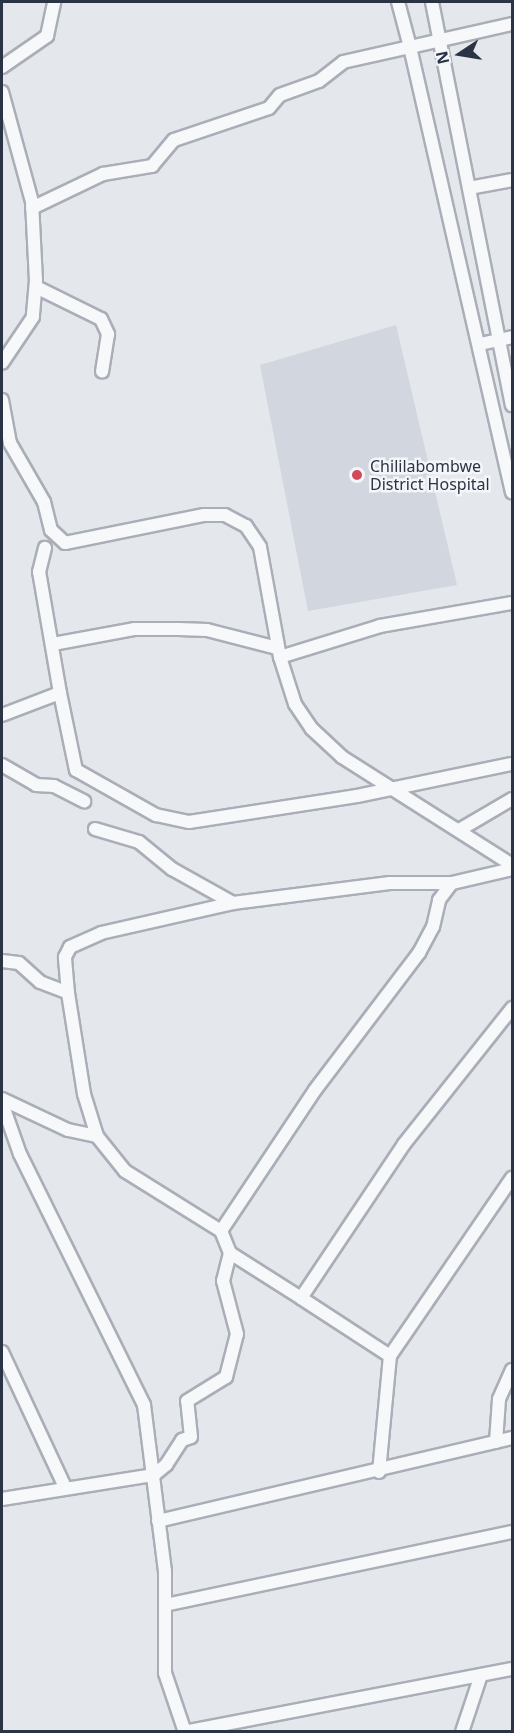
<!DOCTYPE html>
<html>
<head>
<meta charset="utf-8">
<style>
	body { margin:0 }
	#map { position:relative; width:514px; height:1733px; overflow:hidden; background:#e4e7ec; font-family:"Noto Sans",sans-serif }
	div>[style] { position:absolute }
	.built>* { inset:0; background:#d2d6de }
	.roads { filter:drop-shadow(2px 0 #a9aeb7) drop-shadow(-2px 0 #a9aeb7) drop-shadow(0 2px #a9aeb7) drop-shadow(0 -2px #a9aeb7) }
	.street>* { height:12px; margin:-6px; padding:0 6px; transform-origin:6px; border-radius:6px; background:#f7f8fa }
	.dots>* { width:16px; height:16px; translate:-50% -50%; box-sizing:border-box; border:3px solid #f4f6f9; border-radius:50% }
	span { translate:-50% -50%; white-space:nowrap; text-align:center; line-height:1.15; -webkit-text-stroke:5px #f4f6f9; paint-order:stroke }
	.poi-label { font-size:16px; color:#2b3445 }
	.left { translate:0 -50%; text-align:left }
	.frame { position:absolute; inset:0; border:3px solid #2b3445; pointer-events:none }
	.north { position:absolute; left:430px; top:24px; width:60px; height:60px; -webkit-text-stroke:4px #f4f6f9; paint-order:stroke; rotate:258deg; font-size:16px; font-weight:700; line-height:24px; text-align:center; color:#2b3445 }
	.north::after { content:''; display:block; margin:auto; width:21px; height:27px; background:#2b3445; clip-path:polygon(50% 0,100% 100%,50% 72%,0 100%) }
</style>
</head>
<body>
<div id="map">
	<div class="built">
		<div style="clip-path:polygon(396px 325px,457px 585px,308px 611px,260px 365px)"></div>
	</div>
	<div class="roads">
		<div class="street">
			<div style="left:432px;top:2px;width:411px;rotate:78.8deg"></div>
			<div style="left:512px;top:24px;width:105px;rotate:167.3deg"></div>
			<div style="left:410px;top:47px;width:457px;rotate:77.1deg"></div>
			<div style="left:2px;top:67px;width:55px;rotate:-34.6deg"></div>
			<div style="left:47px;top:36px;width:35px;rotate:-78deg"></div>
			<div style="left:2px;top:92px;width:114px;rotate:74.7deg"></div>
			<div style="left:32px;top:202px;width:78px;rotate:87.1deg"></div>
			<div style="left:36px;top:280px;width:37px;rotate:95deg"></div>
			<div style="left:33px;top:317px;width:55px;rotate:124deg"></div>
			<div style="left:469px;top:188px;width:44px;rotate:-10.5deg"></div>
			<div style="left:32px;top:208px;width:79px;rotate:-25.6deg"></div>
			<div style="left:103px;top:174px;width:50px;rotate:-9.3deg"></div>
			<div style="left:152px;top:166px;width:34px;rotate:-50deg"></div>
			<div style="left:174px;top:140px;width:100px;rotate:-18.6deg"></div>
			<div style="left:269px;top:108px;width:17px;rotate:-50deg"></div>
			<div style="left:280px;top:95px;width:41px;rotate:-19.7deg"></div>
			<div style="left:319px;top:81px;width:31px;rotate:-38deg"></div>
			<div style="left:343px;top:62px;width:69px;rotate:-12.6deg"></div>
			<div style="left:410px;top:47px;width:47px;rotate:-104.9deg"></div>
			<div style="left:36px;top:287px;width:72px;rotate:26.2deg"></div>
			<div style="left:101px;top:319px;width:17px;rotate:65deg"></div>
			<div style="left:108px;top:334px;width:38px;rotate:99deg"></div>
			<div style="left:480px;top:344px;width:33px;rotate:-12deg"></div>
			<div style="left:2px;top:400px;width:44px;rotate:79.5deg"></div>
			<div style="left:10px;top:443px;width:68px;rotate:60deg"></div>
			<div style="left:44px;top:502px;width:29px;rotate:76deg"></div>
			<div style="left:51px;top:530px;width:19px;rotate:43deg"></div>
			<div style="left:65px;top:543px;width:142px;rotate:-11.4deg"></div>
			<div style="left:204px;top:515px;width:21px"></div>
			<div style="left:225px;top:515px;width:24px;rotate:28deg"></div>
			<div style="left:246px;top:526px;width:25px;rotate:56deg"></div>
			<div style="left:260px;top:547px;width:112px;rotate:79.7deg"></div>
			<div style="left:280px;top:657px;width:49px;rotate:72.3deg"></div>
			<div style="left:295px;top:704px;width:30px;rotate:56deg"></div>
			<div style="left:312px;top:729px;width:41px;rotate:43deg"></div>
			<div style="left:342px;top:757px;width:201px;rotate:32.4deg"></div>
			<div style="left:53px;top:644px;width:82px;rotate:-10.5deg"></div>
			<div style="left:134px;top:629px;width:45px"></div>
			<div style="left:179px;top:629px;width:28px;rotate:2deg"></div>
			<div style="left:207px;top:630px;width:72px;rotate:14.4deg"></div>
			<div style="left:280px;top:657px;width:105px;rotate:-17.2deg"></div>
			<div style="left:380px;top:626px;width:134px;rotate:-9.9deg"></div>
			<div style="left:60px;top:693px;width:79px;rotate:78.3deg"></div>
			<div style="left:76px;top:770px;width:92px;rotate:29.4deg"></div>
			<div style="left:156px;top:815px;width:34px;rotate:12deg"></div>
			<div style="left:189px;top:822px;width:170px;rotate:-8.8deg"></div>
			<div style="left:357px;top:796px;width:158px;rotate:-11.7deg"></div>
			<div style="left:2px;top:715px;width:62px;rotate:-20.8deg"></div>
			<div style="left:60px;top:693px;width:123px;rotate:-99.8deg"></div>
			<div style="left:39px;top:572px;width:25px;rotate:-76deg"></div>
			<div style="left:2px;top:765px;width:39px;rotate:30deg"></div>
			<div style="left:36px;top:785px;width:18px;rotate:3deg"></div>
			<div style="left:54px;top:786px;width:34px;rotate:27deg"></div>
			<div style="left:95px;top:829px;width:46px;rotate:16.5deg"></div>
			<div style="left:139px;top:842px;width:43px;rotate:39.3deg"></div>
			<div style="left:172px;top:869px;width:70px;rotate:29.1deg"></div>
			<div style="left:461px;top:829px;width:59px;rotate:-30.5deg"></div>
			<div style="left:2px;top:961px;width:17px;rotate:7deg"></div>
			<div style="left:19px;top:963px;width:28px;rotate:42deg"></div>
			<div style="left:40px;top:982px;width:30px;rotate:21deg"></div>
			<div style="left:2px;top:1099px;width:73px;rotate:25.2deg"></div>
			<div style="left:68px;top:1130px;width:30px;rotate:12deg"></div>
			<div style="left:2px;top:1103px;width:54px;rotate:70.6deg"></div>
			<div style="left:20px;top:1154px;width:280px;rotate:63.7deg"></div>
			<div style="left:144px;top:1405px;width:167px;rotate:82.8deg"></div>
			<div style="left:165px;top:1571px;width:102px;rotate:90deg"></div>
			<div style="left:165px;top:1673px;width:62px;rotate:71.3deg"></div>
			<div style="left:221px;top:1231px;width:113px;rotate:-148deg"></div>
			<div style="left:125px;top:1171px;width:45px;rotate:-128.7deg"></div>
			<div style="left:97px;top:1136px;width:44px;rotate:-107.2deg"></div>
			<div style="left:84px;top:1094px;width:102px;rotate:-99deg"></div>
			<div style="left:68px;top:993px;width:36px;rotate:-95deg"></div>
			<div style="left:65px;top:957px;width:11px;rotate:-63deg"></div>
			<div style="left:70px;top:947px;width:34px;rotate:-24deg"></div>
			<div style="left:101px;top:933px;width:135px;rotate:-12.8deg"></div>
			<div style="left:233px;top:903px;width:158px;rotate:-7.3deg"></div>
			<div style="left:390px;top:883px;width:62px"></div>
			<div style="left:301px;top:1298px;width:84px;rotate:-147.6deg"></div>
			<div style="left:230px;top:1253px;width:24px;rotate:-112deg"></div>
			<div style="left:221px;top:1231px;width:169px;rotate:-56.3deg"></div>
			<div style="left:315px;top:1090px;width:172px;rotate:-52.8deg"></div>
			<div style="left:419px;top:953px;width:30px;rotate:-62deg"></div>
			<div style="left:433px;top:927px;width:28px;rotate:-77deg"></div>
			<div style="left:439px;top:900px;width:21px;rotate:-53deg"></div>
			<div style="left:452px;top:883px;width:62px;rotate:-13.1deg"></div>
			<div style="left:2px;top:1352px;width:149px;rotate:65deg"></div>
			<div style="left:390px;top:1356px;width:216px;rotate:-55.6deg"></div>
			<div style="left:496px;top:1442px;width:43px;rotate:-86deg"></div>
			<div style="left:499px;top:1399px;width:32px;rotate:-66deg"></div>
			<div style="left:379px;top:1472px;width:117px;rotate:-84.6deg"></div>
			<div style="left:390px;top:1356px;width:106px;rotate:-146.9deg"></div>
			<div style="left:301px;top:1298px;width:185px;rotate:-56.2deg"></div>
			<div style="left:404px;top:1144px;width:174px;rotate:-51.5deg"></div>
			<div style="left:2px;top:1499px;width:154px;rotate:-9deg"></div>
			<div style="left:154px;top:1475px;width:16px;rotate:-40deg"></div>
			<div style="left:166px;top:1465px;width:30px;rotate:-57deg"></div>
			<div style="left:182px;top:1440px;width:9px;rotate:-18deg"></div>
			<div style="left:191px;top:1437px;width:36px;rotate:-96deg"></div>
			<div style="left:187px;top:1401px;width:46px;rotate:-31.6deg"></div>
			<div style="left:226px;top:1377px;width:44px;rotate:-75.7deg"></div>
			<div style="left:237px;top:1334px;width:55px;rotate:-104.8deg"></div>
			<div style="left:223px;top:1281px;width:29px;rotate:-76deg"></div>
			<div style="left:158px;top:1521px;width:364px;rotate:-13.2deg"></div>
			<div style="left:165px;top:1605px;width:355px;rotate:-11.9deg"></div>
			<div style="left:184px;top:1732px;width:334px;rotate:-10.9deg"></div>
			<div style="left:462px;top:1732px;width:60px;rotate:-71.6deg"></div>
		</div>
	</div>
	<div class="dots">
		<div style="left:357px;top:475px;background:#d1495b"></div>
	</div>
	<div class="poi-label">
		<span class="left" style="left:370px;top:475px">Chililabombwe<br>District Hospital</span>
	</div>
	<div class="frame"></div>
	<div class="north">N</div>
</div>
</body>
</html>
